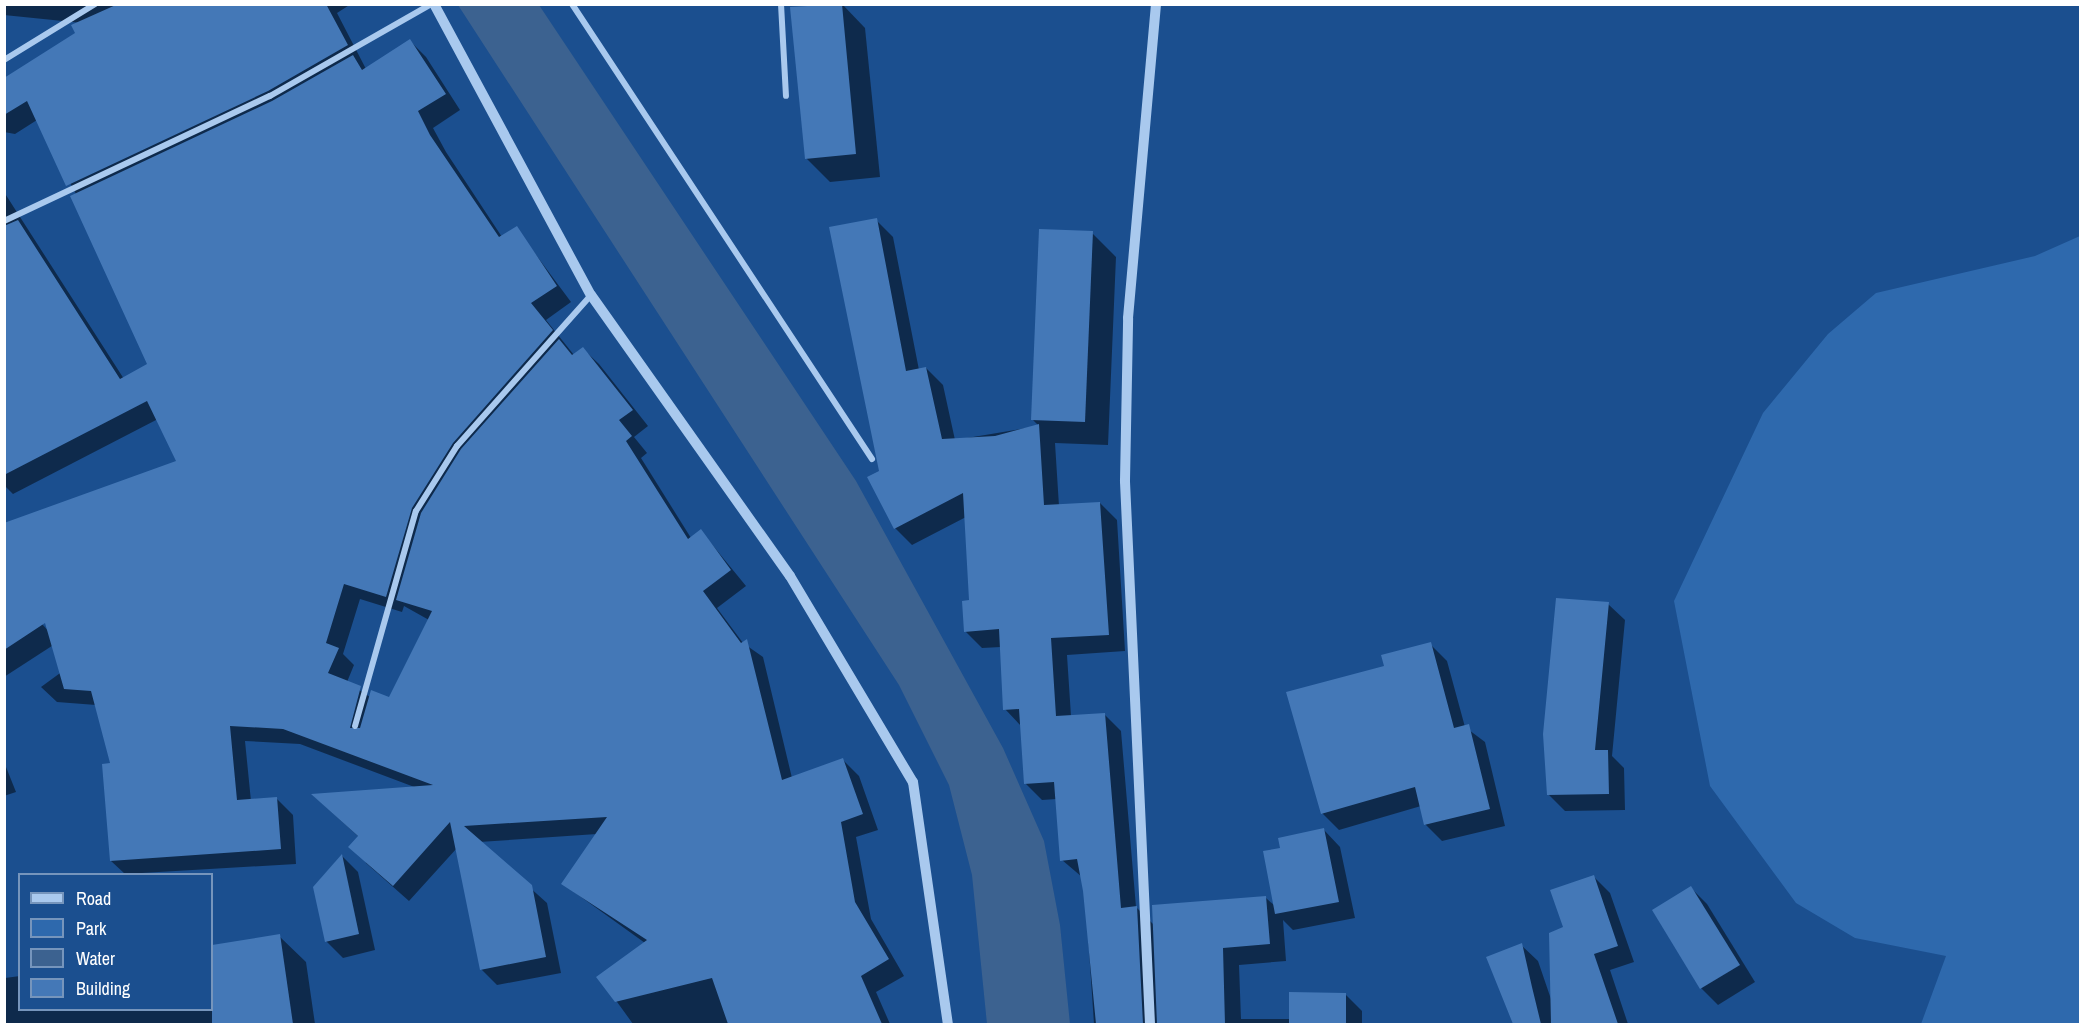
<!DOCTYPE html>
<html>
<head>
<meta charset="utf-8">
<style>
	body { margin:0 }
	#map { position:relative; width:2085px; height:1029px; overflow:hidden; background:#1b4f8f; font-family:"Archivo Narrow",sans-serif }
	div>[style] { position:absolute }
	.green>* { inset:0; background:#2e69ad }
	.water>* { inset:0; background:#3c6290 }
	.shadow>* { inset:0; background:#0007 }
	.building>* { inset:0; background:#4478b7 }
	.minor>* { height:6px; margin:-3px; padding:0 3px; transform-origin:3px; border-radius:3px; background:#a9c9ee }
	.tertiary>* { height:10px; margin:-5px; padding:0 5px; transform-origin:5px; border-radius:5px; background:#a9c9ee }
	span { translate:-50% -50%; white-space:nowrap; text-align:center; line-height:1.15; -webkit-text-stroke:4.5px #1b4f8f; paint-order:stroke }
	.frame { position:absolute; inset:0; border:6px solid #fff; pointer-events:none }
	.legend { position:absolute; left:18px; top:873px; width:195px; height:138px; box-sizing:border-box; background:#1b4f8f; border:2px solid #7695bc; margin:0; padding:8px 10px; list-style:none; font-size:18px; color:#fff }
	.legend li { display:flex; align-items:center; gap:12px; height:30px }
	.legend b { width:30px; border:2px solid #7695bc }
</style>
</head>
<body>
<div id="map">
	<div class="green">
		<div style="clip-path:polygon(2080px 236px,2080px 1024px,1921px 1024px,1946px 956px,1855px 938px,1796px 903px,1710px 786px,1674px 601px,1763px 413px,1828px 334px,1876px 293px,2035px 256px)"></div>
	</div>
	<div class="water">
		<div style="clip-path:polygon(458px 5px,539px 5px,856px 481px,1003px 748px,1044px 841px,1060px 925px,1070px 1024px,987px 1024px,972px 875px,949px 785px,899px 685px)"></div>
	</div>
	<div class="shadow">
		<div style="clip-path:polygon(evenodd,4px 4px,351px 4px,337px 13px,366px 69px,410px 41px,426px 57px,460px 110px,433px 128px,446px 152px,502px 237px,516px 228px,571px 302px,546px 320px,574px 355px,583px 349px,599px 364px,648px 426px,634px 437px,647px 453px,641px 458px,691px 538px,701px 531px,746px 586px,717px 608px,743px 643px,763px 657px,792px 778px,843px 760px,859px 776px,878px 830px,856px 837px,871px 919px,904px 976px,876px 992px,890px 1024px,633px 1024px,599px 977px,645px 943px,563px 884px,597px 834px,479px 842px,547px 903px,561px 973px,497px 985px,481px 969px,457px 848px,409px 901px,366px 863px,359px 837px,314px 796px,417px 788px,300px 744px,245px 741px,251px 801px,277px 799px,293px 815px,296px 864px,125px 874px,111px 861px,112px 765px,96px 705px,57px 702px,41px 687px,93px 649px,178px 462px,158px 419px,13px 494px,4px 485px,4px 192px,124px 379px,149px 365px,76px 194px,37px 120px,15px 134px,4px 132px,4px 79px,92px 24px,4px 15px,4px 4px,360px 599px,402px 612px,404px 606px,429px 620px,389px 699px,370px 697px,347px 682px,354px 665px,343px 654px,360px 599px)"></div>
		<div style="clip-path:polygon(842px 4px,865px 28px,880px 177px,830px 182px,806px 158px)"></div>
		<div style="clip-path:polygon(876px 220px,893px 237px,919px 370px,926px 368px,943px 385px,955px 440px,1039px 426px,1033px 420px,1092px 233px,1116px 257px,1108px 445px,1055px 443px,1059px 506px,1100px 503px,1117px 520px,1125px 651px,1067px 655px,1071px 716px,1104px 714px,1121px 731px,1136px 907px,1155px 926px,1266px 898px,1276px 907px,1281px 849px,1324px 830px,1340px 847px,1355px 918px,1293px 930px,1283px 920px,1286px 961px,1239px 965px,1241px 1019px,1290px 1019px,1345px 994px,1362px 1011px,1362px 1024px,1094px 1024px,1085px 891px,1082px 877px,1062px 860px,1057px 799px,1042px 800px,1025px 783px,1021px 726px,1005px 709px,1001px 647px,982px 648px,965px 631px,971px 602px,966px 517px,912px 545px,895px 528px,881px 471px)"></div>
		<div style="clip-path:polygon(4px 581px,58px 642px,4px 677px)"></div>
		<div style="clip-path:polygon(1608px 604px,1625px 620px,1612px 756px,1624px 768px,1625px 810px,1565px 811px,1549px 795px)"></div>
		<div style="clip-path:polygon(1430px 644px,1447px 661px,1465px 727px,1485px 742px,1505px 826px,1442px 841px,1425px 824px,1421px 806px,1339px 830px,1322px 813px,1385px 667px)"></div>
		<div style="clip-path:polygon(4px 762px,16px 792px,4px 796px)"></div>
		<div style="clip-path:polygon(342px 856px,358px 872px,375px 950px,343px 958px,326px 941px)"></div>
		<div style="clip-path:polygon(1594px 877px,1610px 893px,1634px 962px,1610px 970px,1628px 1024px,1515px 1024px,1488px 958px,1521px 945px,1538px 961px,1552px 1002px,1565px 928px)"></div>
		<div style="clip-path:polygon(1691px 888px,1707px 904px,1755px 982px,1718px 1005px,1701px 988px,1654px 910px)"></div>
		<div style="clip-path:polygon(279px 936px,306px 962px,315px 1024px,4px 1024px,5px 978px,20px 976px,20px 1010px,212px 1010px,212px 946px)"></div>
	</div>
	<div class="building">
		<div style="clip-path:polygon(118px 4px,326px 4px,348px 45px,268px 91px,66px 186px,27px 101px,4px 115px,4px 78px,75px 33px,71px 25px)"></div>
		<div style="clip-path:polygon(842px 4px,856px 154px,805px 159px,790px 7px)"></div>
		<div style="clip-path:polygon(410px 39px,446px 94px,418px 111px,430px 135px,499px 237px,517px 226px,557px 286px,531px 303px,553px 330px,453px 443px,412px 508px,386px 597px,344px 584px,326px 643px,339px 648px,328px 673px,361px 686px,350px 728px,360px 728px,371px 690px,389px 697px,432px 611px,396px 600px,421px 513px,461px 449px,559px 339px,572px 355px,583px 347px,633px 410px,619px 420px,632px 436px,626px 441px,688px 539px,701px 529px,731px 570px,703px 591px,741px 643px,747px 639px,782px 780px,843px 758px,863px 814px,841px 822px,855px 902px,889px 959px,861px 976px,882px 1024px,728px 1024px,712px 978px,615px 1002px,596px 977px,647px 940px,561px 884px,607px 817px,464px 826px,532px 885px,546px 957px,480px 970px,450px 822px,393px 886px,348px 847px,358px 836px,311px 794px,433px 785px,283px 729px,230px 726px,237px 800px,277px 797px,281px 849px,110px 861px,102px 764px,110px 763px,91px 691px,64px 689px,45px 623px,4px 650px,4px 523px,176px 461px,147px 401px,4px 475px,4px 226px,18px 220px,120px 379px,147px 364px,70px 196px,272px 101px,353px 55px,362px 70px)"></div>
		<div style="clip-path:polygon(877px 218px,906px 371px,926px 367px,942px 439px,995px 436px,1039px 424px,1044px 505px,1100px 502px,1109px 635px,1051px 638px,1056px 716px,1105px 713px,1121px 908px,1137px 906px,1143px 1024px,1096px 1024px,1083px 891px,1077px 859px,1060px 861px,1054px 782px,1024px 784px,1019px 709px,1003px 710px,999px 629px,964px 632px,962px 601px,969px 600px,963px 493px,894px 529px,867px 477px,879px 471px,829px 227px)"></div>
		<div style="clip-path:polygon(1039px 229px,1093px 231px,1085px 422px,1031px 420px)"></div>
		<div style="clip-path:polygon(1556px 598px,1609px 602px,1595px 750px,1608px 750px,1609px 794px,1547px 795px,1543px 734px)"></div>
		<div style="clip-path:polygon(1431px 642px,1454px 728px,1469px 724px,1490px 809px,1424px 825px,1415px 787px,1321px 814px,1286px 692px,1384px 666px,1381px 655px)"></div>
		<div style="clip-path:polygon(1324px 828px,1339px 902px,1275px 914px,1263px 851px,1280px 848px,1278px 838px)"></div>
		<div style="clip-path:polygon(342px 854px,359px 934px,325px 942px,313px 887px)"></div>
		<div style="clip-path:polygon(1594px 875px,1618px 946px,1594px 954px,1618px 1024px,1551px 1024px,1549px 933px,1563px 927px,1550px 890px)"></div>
		<div style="clip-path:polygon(1691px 886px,1740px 965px,1700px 989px,1652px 910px)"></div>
		<div style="clip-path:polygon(1266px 896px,1270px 944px,1223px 948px,1225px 1024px,1157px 1024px,1152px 905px)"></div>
		<div style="clip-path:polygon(280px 934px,293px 1024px,212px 1024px,212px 945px)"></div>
		<div style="clip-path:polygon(1522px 943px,1532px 987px,1541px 1024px,1513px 1024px,1486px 957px)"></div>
		<div style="clip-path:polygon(1289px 992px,1346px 993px,1346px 1024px,1289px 1024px)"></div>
	</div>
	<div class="minor">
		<div style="left:572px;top:4px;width:545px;rotate:56.6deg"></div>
		<div style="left:781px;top:4px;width:92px;rotate:86.9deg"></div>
		<div style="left:4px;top:60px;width:107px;rotate:-31.6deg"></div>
		<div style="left:4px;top:221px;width:294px;rotate:-25.2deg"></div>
		<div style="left:270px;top:96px;width:185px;rotate:-29.7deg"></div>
		<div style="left:355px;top:726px;width:223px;rotate:-74.2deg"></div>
		<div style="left:416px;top:511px;width:77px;rotate:-57.8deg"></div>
		<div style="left:457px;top:446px;width:202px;rotate:-48.4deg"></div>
	</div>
	<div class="tertiary">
		<div style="left:434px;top:4px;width:331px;rotate:61.7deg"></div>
		<div style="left:591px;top:295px;width:344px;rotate:54.7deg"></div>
		<div style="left:790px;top:576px;width:240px;rotate:59.2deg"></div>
		<div style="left:913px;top:782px;width:245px;rotate:81.8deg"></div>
		<div style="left:1150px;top:1024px;width:544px;rotate:-92.64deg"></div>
		<div style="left:1125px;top:481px;width:163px;rotate:-88.9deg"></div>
		<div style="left:1128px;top:318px;width:315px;rotate:-84.9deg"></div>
	</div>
	<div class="frame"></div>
	<ul class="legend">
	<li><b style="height:8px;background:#a9c9ee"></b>Road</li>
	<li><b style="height:16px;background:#2e69ad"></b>Park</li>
	<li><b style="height:16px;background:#3c6290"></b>Water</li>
	<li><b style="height:16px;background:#4478b7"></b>Building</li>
	</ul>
</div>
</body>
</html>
